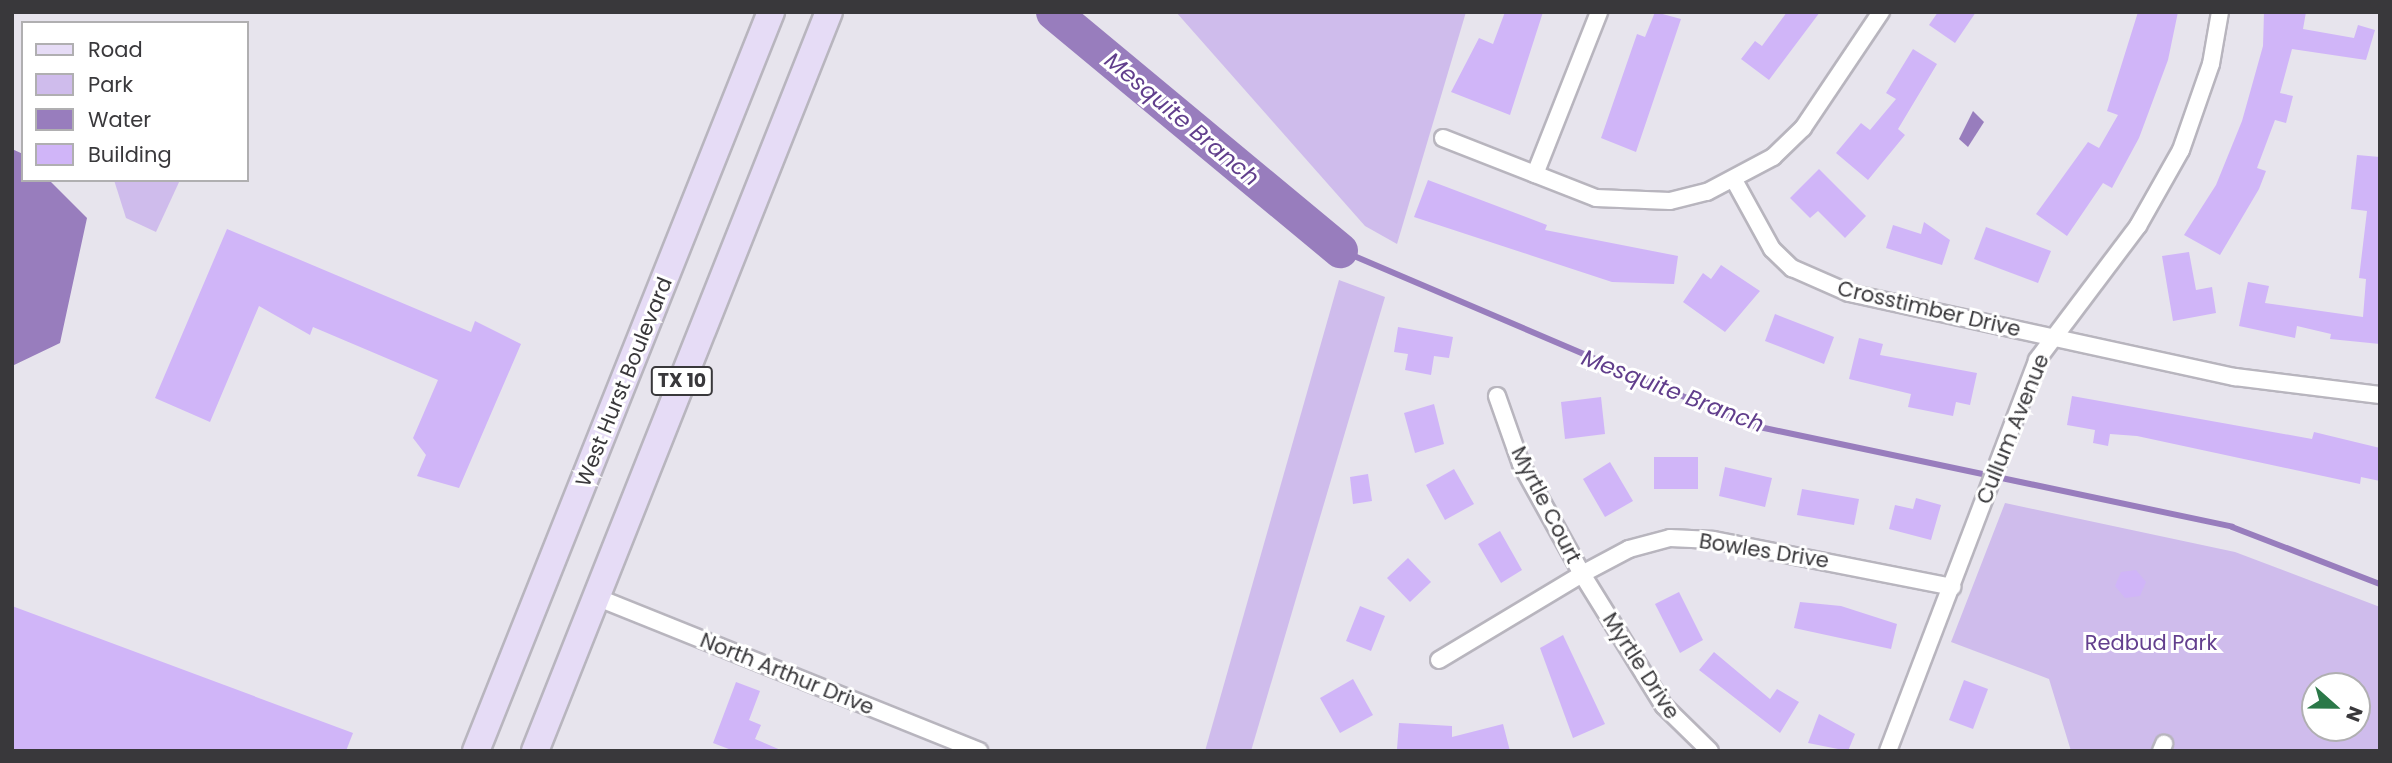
<!DOCTYPE html>
<html>
<head>
<meta charset="utf-8">
<style>
	body { margin:0 }
	#map { position:relative; width:2392px; height:763px; overflow:hidden; background:#e7e4ed; font-family:Poppins,sans-serif }
	div>[style] { position:absolute }
	.green>* { inset:0; background:#cfbcec }
	.water>* { inset:0; background:#987dbd }
	.stream>* { height:6px; margin:-3px; padding:0 3px; transform-origin:3px; border-radius:3px; background:#987dbd }
	.river>* { height:35px; margin:-17.5px; padding:0 17.5px; transform-origin:17.5px; border-radius:17.5px; background:#987dbd }
	.building>* { inset:0; background:#d0b5f8 }
	.roads { filter:drop-shadow(2px 0 #b8b5be) drop-shadow(-2px 0 #b8b5be) drop-shadow(0 2px #b8b5be) drop-shadow(0 -2px #b8b5be) }
	.street>* { height:16px; margin:-8px; padding:0 8px; transform-origin:8px; border-radius:8px; background:#fff }
	.primary>* { height:26px; margin:-13px; padding:0 13px; transform-origin:13px; border-radius:13px; background:#e6dcf6 }
	span { translate:-50% -50%; white-space:nowrap; text-align:center; line-height:1.15; -webkit-text-stroke:6px #fff; paint-order:stroke }
	.shield-label span { padding:2px 5px; background:#fff; border:2px solid; border-radius:5px; -webkit-text-stroke-width:0 }
	.shield-label { font-size:19px; color:#39383b; font-weight:700 }
	.street-label { font-size:21px; color:#39383b }
	.park-label { font-size:21px; color:#633f8e }
	.water-label { font-size:23px; color:#613e8c; font-style:italic }
	.frame { position:absolute; inset:0; border:14px solid #39383b; pointer-events:none }
	.legend { position:absolute; left:21px; top:21px; width:228px; height:161px; box-sizing:border-box; background:#fff; border:2px solid #b0afb1; margin:0; padding:9px 12px; list-style:none; font-size:21px; color:#39383b }
	.legend li { display:flex; align-items:center; gap:14px; height:35px }
	.legend b { width:35px; border:2px solid #b0afb1 }
	.north { position:absolute; left:2301px; top:672px; width:70px; height:70px; box-sizing:border-box; background:#fff; border:2px solid #b0afb1; border-radius:50%; rotate:111deg; font-size:19px; font-weight:700; line-height:28px; text-align:center; color:#39383b }
	.north::after { content:''; display:block; margin:auto; width:24px; height:32px; background:#2b7848; clip-path:polygon(50% 0,100% 100%,50% 72%,0 100%) }
</style>
</head>
<body>
<div id="map">
	<div class="green">
		<div style="clip-path:polygon(1176px 12px,1466px 12px,1397px 244px,1365px 226px)"></div>
		<div style="clip-path:polygon(114px 180px,180px 180px,156px 232px,126px 218px)"></div>
		<div style="clip-path:polygon(1339px 280px,1385px 297px,1251px 751px,1205px 751px)"></div>
		<div style="clip-path:polygon(evenodd,2005px 503px,2235px 552px,2380px 607px,2380px 751px,2071px 751px,2049px 679px,1951px 642px,2005px 503px,2315px 686px,2357px 686px,2357px 728px,2315px 728px,2315px 686px)"></div>
	</div>
	<div class="water">
		<div style="clip-path:polygon(1973px 111px,1984px 122px,1968px 147px,1959px 139px)"></div>
		<div style="clip-path:polygon(12px 149px,23px 154px,23px 180px,49px 180px,87px 218px,60px 343px,12px 366px)"></div>
	</div>
	<div class="stream">
		<div style="left:1340px;top:250px;width:446px;rotate:23.1deg"></div>
		<div style="left:1750px;top:425px;width:493px;rotate:11.9deg"></div>
		<div style="left:2232px;top:527px;width:159px;rotate:21.1deg"></div>
	</div>
	<div class="river">
		<div style="left:1053px;top:12px;width:373px;rotate:39.7deg"></div>
	</div>
	<div class="building">
		<div style="clip-path:polygon(1505px 12px,1543px 12px,1510px 115px,1451px 92px,1479px 38px,1493px 44px)"></div>
		<div style="clip-path:polygon(1655px 12px,1681px 19px,1636px 152px,1601px 138px,1637px 34px,1645px 37px)"></div>
		<div style="clip-path:polygon(1787px 12px,1820px 12px,1769px 80px,1741px 59px,1755px 41px,1762px 46px)"></div>
		<div style="clip-path:polygon(1938px 12px,1976px 12px,1955px 43px,1929px 25px)"></div>
		<div style="clip-path:polygon(2138px 12px,2178px 12px,2168px 60px,2139px 138px,2112px 188px,2103px 183px,2067px 236px,2036px 214px,2088px 142px,2099px 148px,2118px 115px,2107px 111px)"></div>
		<div style="clip-path:polygon(2264px 12px,2306px 12px,2303px 29px,2354px 38px,2358px 25px,2375px 30px,2366px 60px,2292px 49px,2280px 93px,2293px 96px,2286px 123px,2275px 120px,2257px 168px,2266px 171px,2259px 189px,2220px 255px,2184px 235px,2216px 185px,2242px 121px,2263px 46px)"></div>
		<div style="clip-path:polygon(1913px 49px,1937px 64px,1898px 129px,1905px 135px,1868px 180px,1836px 153px,1861px 123px,1870px 130px,1896px 99px,1886px 93px)"></div>
		<div style="clip-path:polygon(2357px 155px,2380px 157px,2380px 344px,2330px 339px,2331px 334px,2297px 326px,2295px 338px,2239px 326px,2248px 282px,2269px 286px,2265px 303px,2363px 317px,2366px 279px,2359px 278px,2367px 211px,2351px 209px)"></div>
		<div style="clip-path:polygon(1819px 169px,1866px 216px,1845px 238px,1818px 211px,1810px 218px,1790px 198px)"></div>
		<div style="clip-path:polygon(1428px 180px,1547px 225px,1545px 230px,1678px 256px,1674px 284px,1612px 282px,1414px 217px)"></div>
		<div style="clip-path:polygon(1924px 222px,1950px 240px,1942px 265px,1886px 248px,1893px 225px,1921px 234px)"></div>
		<div style="clip-path:polygon(1986px 227px,2051px 251px,2038px 283px,1974px 259px)"></div>
		<div style="clip-path:polygon(227px 229px,471px 332px,475px 321px,521px 344px,459px 488px,417px 476px,426px 455px,413px 438px,438px 380px,313px 327px,310px 335px,259px 306px,210px 422px,155px 398px)"></div>
		<div style="clip-path:polygon(2189px 252px,2196px 290px,2212px 287px,2216px 313px,2173px 321px,2162px 256px)"></div>
		<div style="clip-path:polygon(1721px 265px,1760px 291px,1725px 332px,1683px 302px,1703px 273px,1711px 279px)"></div>
		<div style="clip-path:polygon(1775px 314px,1834px 337px,1824px 364px,1765px 341px)"></div>
		<div style="clip-path:polygon(1398px 327px,1453px 337px,1449px 358px,1434px 356px,1431px 375px,1405px 370px,1408px 354px,1394px 352px)"></div>
		<div style="clip-path:polygon(1859px 338px,1883px 344px,1880px 355px,1977px 373px,1970px 405px,1956px 402px,1953px 416px,1908px 407px,1911px 394px,1849px 379px)"></div>
		<div style="clip-path:polygon(2072px 396px,2312px 439px,2314px 432px,2380px 448px,2380px 481px,2361px 477px,2360px 484px,2137px 436px,2110px 434px,2108px 446px,2093px 443px,2095px 430px,2067px 425px)"></div>
		<div style="clip-path:polygon(1601px 397px,1605px 434px,1565px 439px,1561px 402px)"></div>
		<div style="clip-path:polygon(1434px 404px,1444px 444px,1415px 453px,1404px 413px)"></div>
		<div style="clip-path:polygon(1654px 457px,1698px 457px,1698px 489px,1654px 489px)"></div>
		<div style="clip-path:polygon(1610px 462px,1633px 501px,1605px 517px,1583px 479px)"></div>
		<div style="clip-path:polygon(1725px 467px,1772px 478px,1765px 507px,1719px 496px)"></div>
		<div style="clip-path:polygon(1454px 469px,1474px 504px,1445px 520px,1426px 485px)"></div>
		<div style="clip-path:polygon(1368px 474px,1372px 501px,1353px 504px,1350px 477px)"></div>
		<div style="clip-path:polygon(1802px 489px,1859px 499px,1854px 525px,1797px 515px)"></div>
		<div style="clip-path:polygon(1916px 498px,1941px 505px,1931px 540px,1889px 529px,1895px 505px,1913px 509px)"></div>
		<div style="clip-path:polygon(1500px 531px,1522px 570px,1501px 583px,1478px 544px)"></div>
		<div style="clip-path:polygon(1408px 558px,1431px 582px,1410px 602px,1387px 578px)"></div>
		<div style="clip-path:polygon(2136px 570px,2146px 582px,2140px 596px,2125px 598px,2115px 586px,2121px 572px)"></div>
		<div style="clip-path:polygon(1679px 592px,1703px 640px,1680px 653px,1655px 604px)"></div>
		<div style="clip-path:polygon(1800px 602px,1841px 606px,1897px 624px,1891px 649px,1794px 628px)"></div>
		<div style="clip-path:polygon(12px 606px,353px 733px,346px 751px,12px 751px)"></div>
		<div style="clip-path:polygon(1360px 606px,1385px 616px,1371px 651px,1346px 641px)"></div>
		<div style="clip-path:polygon(1563px 635px,1605px 724px,1573px 738px,1540px 648px)"></div>
		<div style="clip-path:polygon(1714px 652px,1770px 699px,1777px 689px,1799px 702px,1780px 733px,1699px 670px)"></div>
		<div style="clip-path:polygon(1353px 679px,1373px 715px,1340px 733px,1320px 698px)"></div>
		<div style="clip-path:polygon(1964px 680px,1988px 689px,1973px 729px,1949px 720px)"></div>
		<div style="clip-path:polygon(736px 682px,760px 691px,749px 720px,761px 725px,755px 739px,783px 751px,734px 751px,713px 743px)"></div>
		<div style="clip-path:polygon(1819px 714px,1855px 734px,1848px 751px,1808px 743px)"></div>
		<div style="clip-path:polygon(1399px 723px,1452px 726px,1452px 737px,1503px 724px,1510px 751px,1397px 749px)"></div>
	</div>
	<div class="roads">
		<div class="street">
			<div style="left:1443px;top:138px;width:164px;rotate:21.4deg"></div>
			<div style="left:1596px;top:198px;width:74px;rotate:2.3deg"></div>
			<div style="left:1670px;top:201px;width:38px;rotate:-14deg"></div>
			<div style="left:1707px;top:192px;width:75px;rotate:-27.9deg"></div>
			<div style="left:1773px;top:157px;width:42px;rotate:-44deg"></div>
			<div style="left:1803px;top:128px;width:140px;rotate:-56.1deg"></div>
			<div style="left:1535px;top:174px;width:174px;rotate:-68.4deg"></div>
			<div style="left:1734px;top:180px;width:79px;rotate:61.2deg"></div>
			<div style="left:1772px;top:249px;width:28px;rotate:44deg"></div>
			<div style="left:1792px;top:268px;width:62px;rotate:23.7deg"></div>
			<div style="left:1849px;top:293px;width:395px;rotate:12.3deg"></div>
			<div style="left:2235px;top:377px;width:146px;rotate:7.1deg"></div>
			<div style="left:1497px;top:396px;width:72px;rotate:70.6deg"></div>
			<div style="left:1521px;top:464px;width:126px;rotate:61deg"></div>
			<div style="left:1582px;top:574px;width:155px;rotate:58.2deg"></div>
			<div style="left:1664px;top:706px;width:64px;rotate:44.4deg"></div>
			<div style="left:596px;top:597px;width:413px;rotate:21.9deg"></div>
			<div style="left:1439px;top:660px;width:167px;rotate:-31deg"></div>
			<div style="left:1582px;top:574px;width:53px;rotate:-28deg"></div>
			<div style="left:1629px;top:549px;width:42px;rotate:-15deg"></div>
			<div style="left:1670px;top:538px;width:43px;rotate:2.7deg"></div>
			<div style="left:1713px;top:540px;width:244px;rotate:11.1deg"></div>
			<div style="left:1888px;top:751px;width:418px;rotate:-69.1deg"></div>
			<div style="left:2037px;top:360px;width:168px;rotate:-53deg"></div>
			<div style="left:2138px;top:226px;width:87px;rotate:-60.5deg"></div>
			<div style="left:2181px;top:150px;width:91px;rotate:-70.8deg"></div>
			<div style="left:2211px;top:64px;width:53px;rotate:-80.2deg"></div>
			<div style="left:2161px;top:751px;width:8px;rotate:-67deg"></div>
		</div>
		<div class="primary">
			<div style="left:476px;top:751px;width:796px;rotate:-68.24deg"></div>
			<div style="left:535px;top:751px;width:795px;rotate:-68.31deg"></div>
		</div>
	</div>
	<div class="shield-label">
		<span style="left:682px;top:381px">TX 10</span>
	</div>
	<div class="street-label">
		<span style="left:1929px;top:309px;rotate:13deg">Crosstimber Drive</span>
		<span style="left:624px;top:382px;rotate:-68deg">West Hurst Boulevard</span>
		<span style="left:2013px;top:429px;rotate:-68deg">Cullum Avenue</span>
		<span style="left:1546px;top:505px;rotate:63deg">Myrtle Court</span>
		<span style="left:1764px;top:551px;rotate:9deg">Bowles Drive</span>
		<span style="left:1641px;top:666px;rotate:57deg">Myrtle Drive</span>
		<span style="left:787px;top:674px;rotate:22deg">North Arthur Drive</span>
	</div>
	<div class="park-label">
		<span style="left:2151px;top:643px">Redbud Park</span>
	</div>
	<div class="water-label">
		<span style="left:1182px;top:119px;rotate:40deg">Mesquite Branch</span>
		<span style="left:1673px;top:391px;rotate:21deg">Mesquite Branch</span>
	</div>
	<div class="frame"></div>
	<ul class="legend">
	<li><b style="height:9px;background:#e6dcf6"></b>Road</li>
	<li><b style="height:19px;background:#cfbcec"></b>Park</li>
	<li><b style="height:19px;background:#987dbd"></b>Water</li>
	<li><b style="height:19px;background:#d0b5f8"></b>Building</li>
	</ul>
	<div class="north">N</div>
</div>
</body>
</html>
